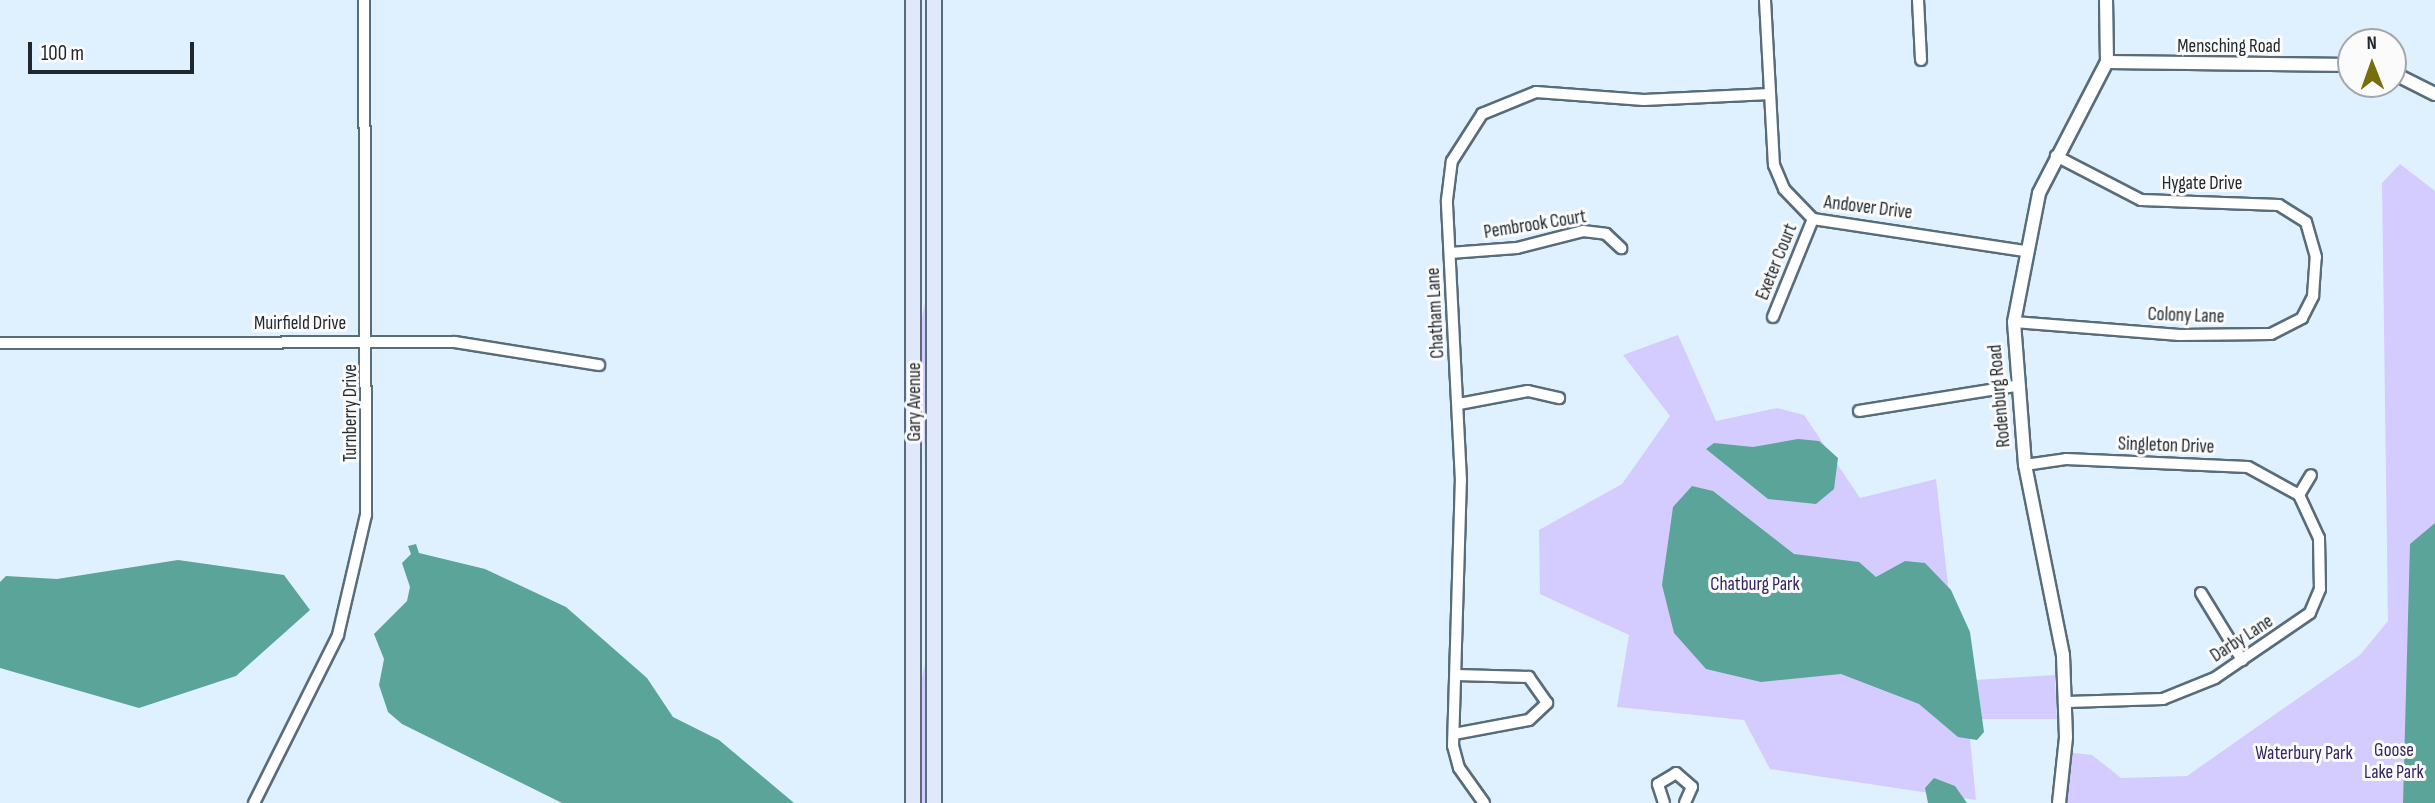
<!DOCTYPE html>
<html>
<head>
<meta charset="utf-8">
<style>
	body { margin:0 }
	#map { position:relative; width:2435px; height:803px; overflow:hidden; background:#dff1fe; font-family:"Sofia Sans Condensed",sans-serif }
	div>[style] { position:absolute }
	.green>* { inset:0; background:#d4ccfe }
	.water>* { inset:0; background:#5ba499 }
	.roads { filter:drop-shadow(2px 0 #586c7a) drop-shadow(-2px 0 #586c7a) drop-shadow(0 2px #586c7a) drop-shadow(0 -2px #586c7a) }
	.minor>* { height:10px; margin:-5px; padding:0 5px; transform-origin:5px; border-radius:5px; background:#fff }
	.tertiary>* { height:12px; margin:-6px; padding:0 6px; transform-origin:6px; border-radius:6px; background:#fff }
	.secondary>* { height:14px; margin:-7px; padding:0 7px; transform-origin:7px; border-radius:7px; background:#e0e9fc }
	span { translate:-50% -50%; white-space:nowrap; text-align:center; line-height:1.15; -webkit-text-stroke:6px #fbfbfb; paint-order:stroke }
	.street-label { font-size:19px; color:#20282e }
	.park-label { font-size:19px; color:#352463 }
	.north { position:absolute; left:2337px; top:28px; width:70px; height:70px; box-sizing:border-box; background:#fbfbfb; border:2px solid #a3a7a9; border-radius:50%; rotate:359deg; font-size:19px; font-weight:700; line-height:28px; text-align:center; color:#20282e }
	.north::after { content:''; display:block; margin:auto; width:24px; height:32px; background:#786e0b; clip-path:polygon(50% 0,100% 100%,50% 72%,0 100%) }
	.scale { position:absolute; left:28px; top:42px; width:166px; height:32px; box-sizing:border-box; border:4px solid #20282e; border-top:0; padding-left:9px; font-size:21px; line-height:24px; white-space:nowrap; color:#20282e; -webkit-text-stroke:5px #fbfbfb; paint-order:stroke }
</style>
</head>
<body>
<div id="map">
	<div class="green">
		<div style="clip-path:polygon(2400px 164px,2435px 191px,2435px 803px,2059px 803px,2065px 752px,2092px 755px,2121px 778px,2187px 776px,2360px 655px,2388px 621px,2382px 183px)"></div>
		<div style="clip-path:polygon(927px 291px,927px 464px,925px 465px,921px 323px)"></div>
		<div style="clip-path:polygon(1678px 335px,1716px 421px,1777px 408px,1804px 415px,1860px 498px,1936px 479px,1959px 681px,2055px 675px,2057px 719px,1968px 719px,1976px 800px,1770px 769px,1744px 720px,1617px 707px,1629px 635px,1540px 594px,1539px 530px,1622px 484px,1670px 416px,1623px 355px)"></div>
		<div style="clip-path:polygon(927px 657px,927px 803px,921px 803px,921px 681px)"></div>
	</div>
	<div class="water">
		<div style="clip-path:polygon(1798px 439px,1819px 441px,1838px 458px,1834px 489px,1816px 504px,1768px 499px,1706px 449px,1714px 443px,1753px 447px)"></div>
		<div style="clip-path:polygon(1692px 486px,1713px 491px,1794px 554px,1859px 562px,1876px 577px,1905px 561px,1925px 563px,1951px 590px,1970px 632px,1984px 732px,1977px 740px,1958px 737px,1919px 704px,1841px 674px,1761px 682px,1706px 669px,1674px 633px,1662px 585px,1673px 507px)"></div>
		<div style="clip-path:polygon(2435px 523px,2435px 803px,2403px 803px,2410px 544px)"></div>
		<div style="clip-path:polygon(416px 544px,419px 553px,485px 569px,566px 607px,647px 678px,673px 717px,719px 740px,794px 803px,562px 803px,402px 724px,388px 712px,379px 685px,384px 659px,374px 634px,407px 601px,410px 587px,402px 563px,411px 554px,408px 546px)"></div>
		<div style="clip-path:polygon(178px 560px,284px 575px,310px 610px,236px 676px,139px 708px,0 668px,0 582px,6px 576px,57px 579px)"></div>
		<div style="clip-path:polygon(1934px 778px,1955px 786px,1967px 803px,1928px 803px,1925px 788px)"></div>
	</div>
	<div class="roads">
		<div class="minor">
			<div style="left:1765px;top:0;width:165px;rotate:86.9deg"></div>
			<div style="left:1774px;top:165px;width:26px;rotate:67deg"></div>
			<div style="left:1784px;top:189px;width:42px;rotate:46deg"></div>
			<div style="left:1813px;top:219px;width:214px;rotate:8.6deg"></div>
			<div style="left:1918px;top:0;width:60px;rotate:87.1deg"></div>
			<div style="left:1450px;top:253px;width:67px;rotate:-4.3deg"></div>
			<div style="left:1517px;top:248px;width:68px;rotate:-14.4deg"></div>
			<div style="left:1583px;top:231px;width:23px;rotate:7deg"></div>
			<div style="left:1606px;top:234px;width:21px;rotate:43deg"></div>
			<div style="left:1773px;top:317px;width:106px;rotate:-67.8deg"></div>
			<div style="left:2014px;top:322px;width:166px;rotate:4.5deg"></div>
			<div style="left:2179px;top:335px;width:92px;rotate:-0.6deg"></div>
			<div style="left:2271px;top:334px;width:35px;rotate:-27deg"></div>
			<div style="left:2302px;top:318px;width:25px;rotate:-63deg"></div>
			<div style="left:2313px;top:296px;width:39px;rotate:-86deg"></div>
			<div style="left:2316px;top:257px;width:36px;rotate:-106deg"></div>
			<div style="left:2306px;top:222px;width:32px;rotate:-148deg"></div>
			<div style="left:2279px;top:205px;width:138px;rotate:-177.9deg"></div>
			<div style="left:2141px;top:200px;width:96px;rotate:-152.6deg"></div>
			<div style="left:0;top:343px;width:455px;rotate:-0.1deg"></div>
			<div style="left:455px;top:342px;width:146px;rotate:9.1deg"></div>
			<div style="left:1459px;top:404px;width:70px;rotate:-10.7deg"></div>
			<div style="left:1528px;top:391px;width:32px;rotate:13deg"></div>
			<div style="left:1859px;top:411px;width:158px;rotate:-9.1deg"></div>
			<div style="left:2025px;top:465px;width:41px;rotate:-8.3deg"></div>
			<div style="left:2066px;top:459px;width:182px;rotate:2.5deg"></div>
			<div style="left:2248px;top:467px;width:58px;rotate:28.8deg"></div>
			<div style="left:2299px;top:495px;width:47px;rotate:65.1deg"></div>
			<div style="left:2319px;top:538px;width:51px;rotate:88.9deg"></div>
			<div style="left:2320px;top:589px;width:26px;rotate:113deg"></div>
			<div style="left:2310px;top:613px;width:115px;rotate:145.6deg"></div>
			<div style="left:2215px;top:678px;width:56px;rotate:158deg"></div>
			<div style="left:2163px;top:699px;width:96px;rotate:178.2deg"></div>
			<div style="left:2299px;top:495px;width:23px;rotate:-59deg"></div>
			<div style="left:2201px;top:593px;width:79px;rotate:58.5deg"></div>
			<div style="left:1454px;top:734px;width:76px;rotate:-10.6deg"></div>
			<div style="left:1529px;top:720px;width:25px;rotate:-43deg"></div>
			<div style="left:1547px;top:703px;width:32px;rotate:-125deg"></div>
			<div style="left:1529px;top:677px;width:73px;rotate:-178.4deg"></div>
			<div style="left:254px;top:803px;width:188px;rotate:-63.4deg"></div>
			<div style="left:338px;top:635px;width:123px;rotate:-76.9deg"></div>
			<div style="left:366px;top:515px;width:515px;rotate:-90.22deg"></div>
			<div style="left:1484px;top:803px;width:43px;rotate:-125.5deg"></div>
			<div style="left:1459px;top:768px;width:23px;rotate:-105deg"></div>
			<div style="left:1453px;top:746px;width:265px;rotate:-88.3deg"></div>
			<div style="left:1461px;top:481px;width:281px;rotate:-92.9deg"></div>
			<div style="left:1447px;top:200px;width:39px;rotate:-83deg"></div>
			<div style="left:1452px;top:161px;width:56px;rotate:-57.4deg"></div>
			<div style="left:1482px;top:114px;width:58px;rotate:-22.2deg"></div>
			<div style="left:1536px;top:92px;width:108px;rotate:4.2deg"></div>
			<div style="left:1644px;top:100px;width:126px;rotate:-2.7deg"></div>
			<div style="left:1664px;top:803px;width:20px;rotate:-108deg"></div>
			<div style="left:1658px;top:784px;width:21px;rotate:-31deg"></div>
			<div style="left:1676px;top:773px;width:21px;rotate:41deg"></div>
			<div style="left:1692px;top:787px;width:17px;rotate:114deg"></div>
		</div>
		<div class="tertiary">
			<div style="left:2107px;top:62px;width:244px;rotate:0.7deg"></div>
			<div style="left:2393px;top:73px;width:47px;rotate:26.6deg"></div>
			<div style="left:2059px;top:803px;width:66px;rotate:-83.9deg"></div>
			<div style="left:2066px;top:737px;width:82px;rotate:-92.1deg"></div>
			<div style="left:2063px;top:655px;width:194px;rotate:-101.3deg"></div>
			<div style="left:2025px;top:465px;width:143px;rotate:-94.4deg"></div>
			<div style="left:2014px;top:322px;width:131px;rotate:-79deg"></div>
			<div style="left:2039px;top:193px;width:148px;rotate:-62.6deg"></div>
			<div style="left:2107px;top:62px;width:62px;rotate:-90.9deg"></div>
		</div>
		<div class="secondary">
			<div style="left:913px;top:0;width:803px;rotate:90deg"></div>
			<div style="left:934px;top:803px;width:803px;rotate:-90deg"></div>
		</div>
	</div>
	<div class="street-label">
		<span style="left:2229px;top:47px">Mensching Road</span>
		<span style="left:2202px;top:184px">Hygate Drive</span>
		<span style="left:1868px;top:208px;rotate:7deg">Andover Drive</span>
		<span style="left:1535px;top:225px;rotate:-9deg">Pembrook Court</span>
		<span style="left:1777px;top:262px;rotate:-68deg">Exeter Court</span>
		<span style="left:1436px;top:313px;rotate:-93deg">Chatham Lane</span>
		<span style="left:2186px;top:316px;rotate:2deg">Colony Lane</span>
		<span style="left:300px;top:324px">Muirfield Drive</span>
		<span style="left:2000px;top:396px;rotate:-95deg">Rodenburg Road</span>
		<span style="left:915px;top:402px;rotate:-90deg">Gary Avenue</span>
		<span style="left:351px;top:413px;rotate:-90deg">Turnberry Drive</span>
		<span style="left:2166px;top:446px;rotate:2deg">Singleton Drive</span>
		<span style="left:2242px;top:639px;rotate:-33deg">Darby Lane</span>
	</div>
	<div class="park-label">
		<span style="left:1755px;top:585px">Chatburg Park</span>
		<span style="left:2394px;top:762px">Goose<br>Lake Park</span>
		<span style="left:2304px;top:754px">Waterbury Park</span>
	</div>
	<div class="north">N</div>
	<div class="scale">100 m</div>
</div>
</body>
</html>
